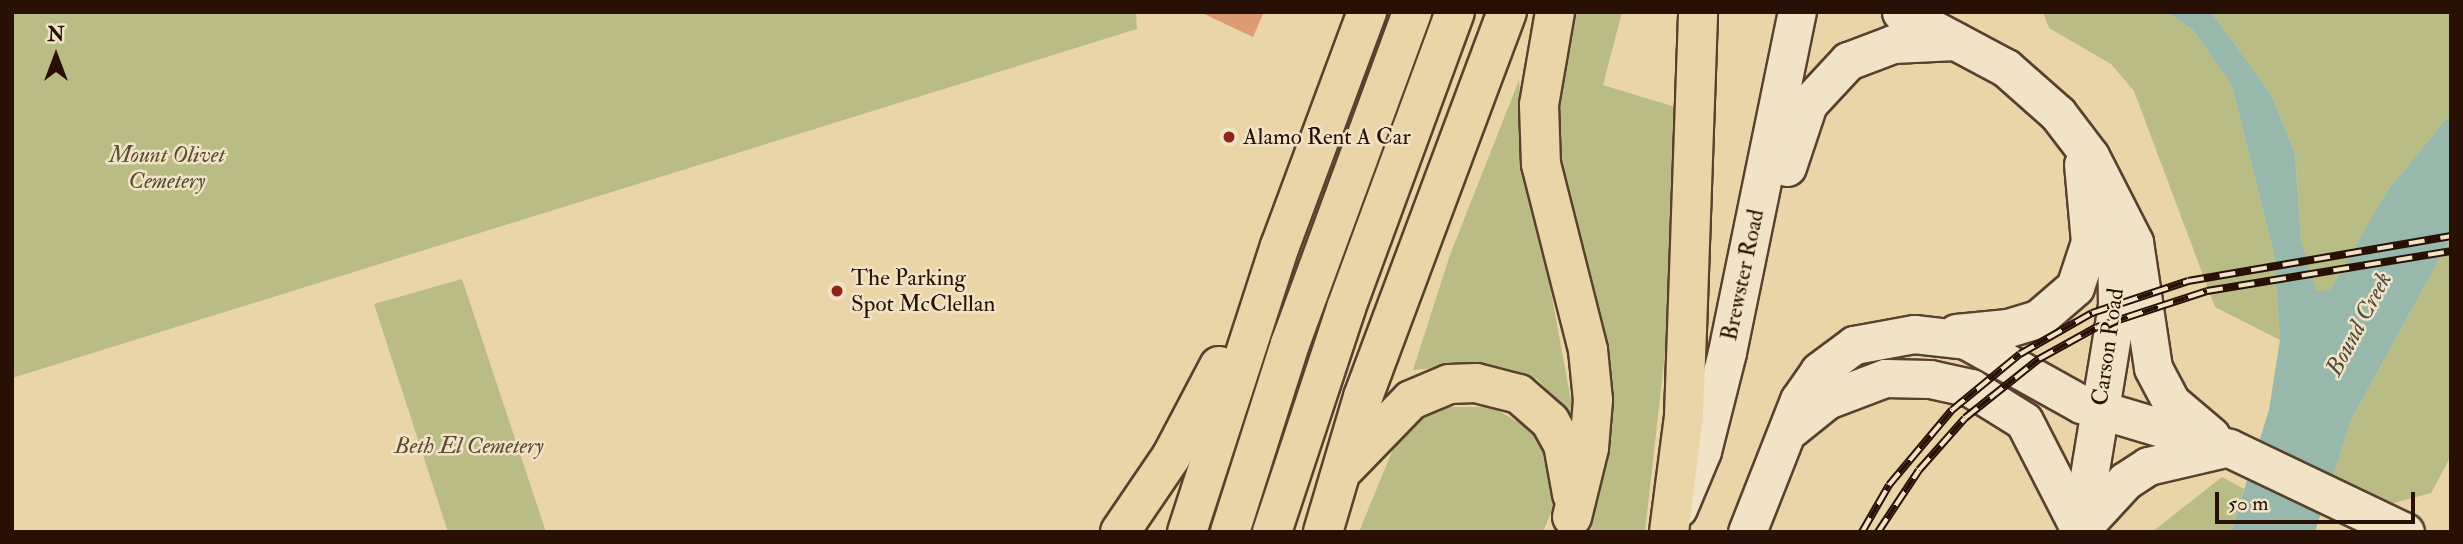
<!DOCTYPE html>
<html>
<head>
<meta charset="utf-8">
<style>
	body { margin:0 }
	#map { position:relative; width:2463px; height:544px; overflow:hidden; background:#e9d5a7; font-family:"IM FELL Double Pica",serif }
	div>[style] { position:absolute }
	.green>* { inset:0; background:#b9bd85 }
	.water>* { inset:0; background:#97b8ab }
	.building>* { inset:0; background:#dd9b72 }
	.roads { filter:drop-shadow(2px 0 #58412e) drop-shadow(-2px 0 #58412e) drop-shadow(0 2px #58412e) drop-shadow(0 -2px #58412e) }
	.minor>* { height:37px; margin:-18.5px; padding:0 18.5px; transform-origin:18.5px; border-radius:18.5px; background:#f1e4c6 }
	.highway>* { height:38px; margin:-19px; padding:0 19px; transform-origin:19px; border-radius:19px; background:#e9d5a7 }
	.rail>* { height:8px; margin-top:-4px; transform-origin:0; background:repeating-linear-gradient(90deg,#f1e4c6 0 16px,#281005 0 32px); box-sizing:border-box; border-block:2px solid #281005 }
	.dots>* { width:19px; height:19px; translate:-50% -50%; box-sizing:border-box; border:4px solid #f1e4c6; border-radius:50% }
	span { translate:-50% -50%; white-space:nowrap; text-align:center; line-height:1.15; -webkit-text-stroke:5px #f1e4c6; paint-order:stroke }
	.poi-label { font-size:23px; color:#281005 }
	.left { translate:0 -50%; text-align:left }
	.park-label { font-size:23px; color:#5b4d32; font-style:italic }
	.street-label { font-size:23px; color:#281005 }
	.water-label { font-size:24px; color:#4f4b3f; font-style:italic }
	.frame { position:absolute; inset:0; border:14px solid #281005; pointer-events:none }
	.north { position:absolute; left:21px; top:21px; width:70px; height:70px; -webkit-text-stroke:5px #f1e4c6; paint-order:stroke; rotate:0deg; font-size:19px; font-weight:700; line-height:28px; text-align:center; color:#281005 }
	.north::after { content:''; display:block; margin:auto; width:24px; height:32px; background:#281005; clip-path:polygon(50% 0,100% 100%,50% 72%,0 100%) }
	.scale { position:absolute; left:2215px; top:492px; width:200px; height:32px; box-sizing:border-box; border:4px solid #281005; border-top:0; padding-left:9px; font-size:21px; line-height:24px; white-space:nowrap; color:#281005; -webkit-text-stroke:5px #f1e4c6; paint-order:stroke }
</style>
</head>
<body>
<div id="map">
	<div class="green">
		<div style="clip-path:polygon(12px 12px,1136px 12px,1137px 29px,12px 378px)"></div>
		<div style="clip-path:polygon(1573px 12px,1622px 12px,1603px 85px,1675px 107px,1665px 353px,1645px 532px,1591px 532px,1609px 364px,1554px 177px,1554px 90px)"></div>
		<div style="clip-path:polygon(2043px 12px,2166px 12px,2193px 30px,2232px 86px,2274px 255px,2280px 340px,2215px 307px,2134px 91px,2111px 64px,2049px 28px)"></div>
		<div style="clip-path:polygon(2211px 12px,2451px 12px,2451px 113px,2387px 191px,2330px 291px,2317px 291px,2301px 240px,2295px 153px,2271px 94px)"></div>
		<div style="clip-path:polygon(1519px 80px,1523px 139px,1574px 417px,1537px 379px,1481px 364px,1413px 370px,1450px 255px)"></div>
		<div style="clip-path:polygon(2451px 238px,2451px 456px,2431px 493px,2394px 503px,2331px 479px,2350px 422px)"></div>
		<div style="clip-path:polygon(462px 279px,546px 532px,448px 532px,374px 304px)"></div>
		<div style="clip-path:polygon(1438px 407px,1492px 407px,1537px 433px,1558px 496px,1543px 532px,1359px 532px,1397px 439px)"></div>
		<div style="clip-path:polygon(2222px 477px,2244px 489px,2231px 532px,2152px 532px)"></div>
	</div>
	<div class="water">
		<div style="clip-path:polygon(2166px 12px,2211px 12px,2271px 94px,2295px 153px,2301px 240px,2317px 291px,2330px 290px,2387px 191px,2451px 113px,2451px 238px,2350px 422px,2315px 532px,2231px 532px,2269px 410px,2280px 340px,2274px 255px,2232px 86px,2193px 30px)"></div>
	</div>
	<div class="building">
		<div style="clip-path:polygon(1200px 12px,1264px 12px,1253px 37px)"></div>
	</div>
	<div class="roads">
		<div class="minor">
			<div style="left:1901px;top:12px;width:119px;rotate:28.1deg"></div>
			<div style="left:2006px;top:68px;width:69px;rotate:41.5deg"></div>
			<div style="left:2058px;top:114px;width:53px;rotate:52.7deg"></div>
			<div style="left:2090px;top:156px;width:97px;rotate:62.9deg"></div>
			<div style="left:2134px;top:242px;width:127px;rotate:81.4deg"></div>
			<div style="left:2153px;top:368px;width:40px;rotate:62deg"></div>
			<div style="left:2172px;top:403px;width:51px;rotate:40.2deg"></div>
			<div style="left:1787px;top:167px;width:66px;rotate:-71.6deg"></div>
			<div style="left:1808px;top:104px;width:59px;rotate:-47.1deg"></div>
			<div style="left:1848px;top:61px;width:48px;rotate:-20.7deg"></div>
			<div style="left:1893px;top:44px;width:62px;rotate:-2.8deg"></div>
			<div style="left:1956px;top:333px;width:52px;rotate:-5.5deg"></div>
			<div style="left:2008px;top:328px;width:31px;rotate:-17deg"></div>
			<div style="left:2038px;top:319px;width:49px;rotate:-40.9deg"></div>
			<div style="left:2075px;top:287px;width:47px;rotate:-71.6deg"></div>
			<div style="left:2090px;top:242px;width:78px;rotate:-95.1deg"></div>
			<div style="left:1792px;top:428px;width:45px;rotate:-38.7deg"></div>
			<div style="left:1827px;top:400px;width:62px;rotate:-20.8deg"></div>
			<div style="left:1885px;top:378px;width:45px;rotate:1.3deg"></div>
			<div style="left:1930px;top:379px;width:42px;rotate:12.4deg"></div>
			<div style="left:1971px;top:388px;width:62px;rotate:31.9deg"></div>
			<div style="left:2024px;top:421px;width:123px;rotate:62.8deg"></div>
			<div style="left:1678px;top:508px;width:62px;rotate:-67.2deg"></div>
			<div style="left:1702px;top:451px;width:102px;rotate:-75.8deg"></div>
			<div style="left:1727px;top:352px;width:347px;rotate:-78.4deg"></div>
			<div style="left:2080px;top:530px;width:67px;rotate:-47.4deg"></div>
			<div style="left:2125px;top:481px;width:27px;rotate:-33deg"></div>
			<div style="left:2148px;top:466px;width:75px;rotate:-13.1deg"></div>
			<div style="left:2080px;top:531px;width:229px;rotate:-80.7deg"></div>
			<div style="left:2117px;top:305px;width:67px;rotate:-90.9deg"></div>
			<div style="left:1747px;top:532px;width:142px;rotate:-68.5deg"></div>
			<div style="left:1799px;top:400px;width:35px;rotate:-55deg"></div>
			<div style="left:1819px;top:371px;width:44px;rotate:-36.6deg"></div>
			<div style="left:1854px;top:345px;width:61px;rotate:-10.4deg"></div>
			<div style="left:1914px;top:334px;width:52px;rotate:6.6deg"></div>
			<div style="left:1966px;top:340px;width:132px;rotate:29.1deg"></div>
			<div style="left:2081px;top:404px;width:154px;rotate:16.6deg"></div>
			<div style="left:2229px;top:448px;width:195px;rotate:25.5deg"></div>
		</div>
		<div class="highway">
			<div style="left:1555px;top:12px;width:94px;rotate:99.8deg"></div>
			<div style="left:1539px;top:105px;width:59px;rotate:88.1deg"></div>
			<div style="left:1541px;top:164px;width:192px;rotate:75.8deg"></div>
			<div style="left:1588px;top:350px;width:50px;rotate:84.3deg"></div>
			<div style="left:1593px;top:400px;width:48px;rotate:94.8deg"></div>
			<div style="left:1589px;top:448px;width:71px;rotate:103.8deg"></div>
			<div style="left:1346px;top:467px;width:93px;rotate:-45.9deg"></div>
			<div style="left:1411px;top:400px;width:41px;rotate:-22.8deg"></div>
			<div style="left:1449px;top:384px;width:27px;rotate:-2deg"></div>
			<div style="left:1476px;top:383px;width:44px;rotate:14.3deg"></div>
			<div style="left:1519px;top:394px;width:41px;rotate:41.1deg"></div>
			<div style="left:1550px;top:421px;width:26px;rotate:61deg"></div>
			<div style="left:1563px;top:444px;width:51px;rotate:79.8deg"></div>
			<div style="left:1120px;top:532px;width:91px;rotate:-55.8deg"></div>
			<div style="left:1171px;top:457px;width:103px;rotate:-62.2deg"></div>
			<div style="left:1187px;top:532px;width:301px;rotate:-72deg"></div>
			<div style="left:1280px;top:246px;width:250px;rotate:-69.6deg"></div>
			<div style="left:1230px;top:532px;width:197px;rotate:-72.3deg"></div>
			<div style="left:1290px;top:344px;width:354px;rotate:-69.8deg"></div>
			<div style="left:1272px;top:532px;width:236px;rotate:-71.7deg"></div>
			<div style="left:1346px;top:308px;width:315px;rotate:-69.8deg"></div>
			<div style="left:1323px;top:532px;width:141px;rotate:-73.5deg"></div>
			<div style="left:1363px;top:397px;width:411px;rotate:-69.5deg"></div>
			<div style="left:1669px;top:532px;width:117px;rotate:-82.6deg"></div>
			<div style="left:1684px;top:416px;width:404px;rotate:-88deg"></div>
		</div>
	</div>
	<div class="rail">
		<div style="left:1862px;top:532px;width:54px;rotate:-60.1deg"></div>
		<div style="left:1889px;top:485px;width:98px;rotate:-50deg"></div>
		<div style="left:1952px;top:410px;width:88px;rotate:-39.5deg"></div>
		<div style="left:2020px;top:354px;width:83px;rotate:-29.7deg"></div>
		<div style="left:2092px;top:313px;width:101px;rotate:-18.4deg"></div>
		<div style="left:2188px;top:281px;width:267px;rotate:-9.7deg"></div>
		<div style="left:1878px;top:532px;width:74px;rotate:-56.5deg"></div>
		<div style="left:1919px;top:470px;width:69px;rotate:-48.5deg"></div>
		<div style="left:1965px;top:418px;width:95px;rotate:-38.6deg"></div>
		<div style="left:2039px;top:359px;width:66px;rotate:-28.9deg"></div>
		<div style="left:2097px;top:327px;width:116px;rotate:-18.1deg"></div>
		<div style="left:2207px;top:291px;width:247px;rotate:-9.3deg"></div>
	</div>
	<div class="dots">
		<div style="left:1229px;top:137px;background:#8f2418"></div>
		<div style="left:837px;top:291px;background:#8f2418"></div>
	</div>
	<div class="poi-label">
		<span class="left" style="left:1243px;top:137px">Alamo Rent A Car</span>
		<span class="left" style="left:851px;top:291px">The Parking<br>Spot McClellan</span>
	</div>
	<div class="park-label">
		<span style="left:167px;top:168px">Mount Olivet<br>Cemetery</span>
		<span style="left:469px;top:446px">Beth El Cemetery</span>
	</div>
	<div class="street-label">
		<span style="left:1743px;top:275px;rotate:-78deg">Brewster Road</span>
		<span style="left:2108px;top:347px;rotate:-82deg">Carson Road</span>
	</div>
	<div class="water-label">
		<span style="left:2359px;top:324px;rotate:-62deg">Bound Creek</span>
	</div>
	<div class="frame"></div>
	<div class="north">N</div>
	<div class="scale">50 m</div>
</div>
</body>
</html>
